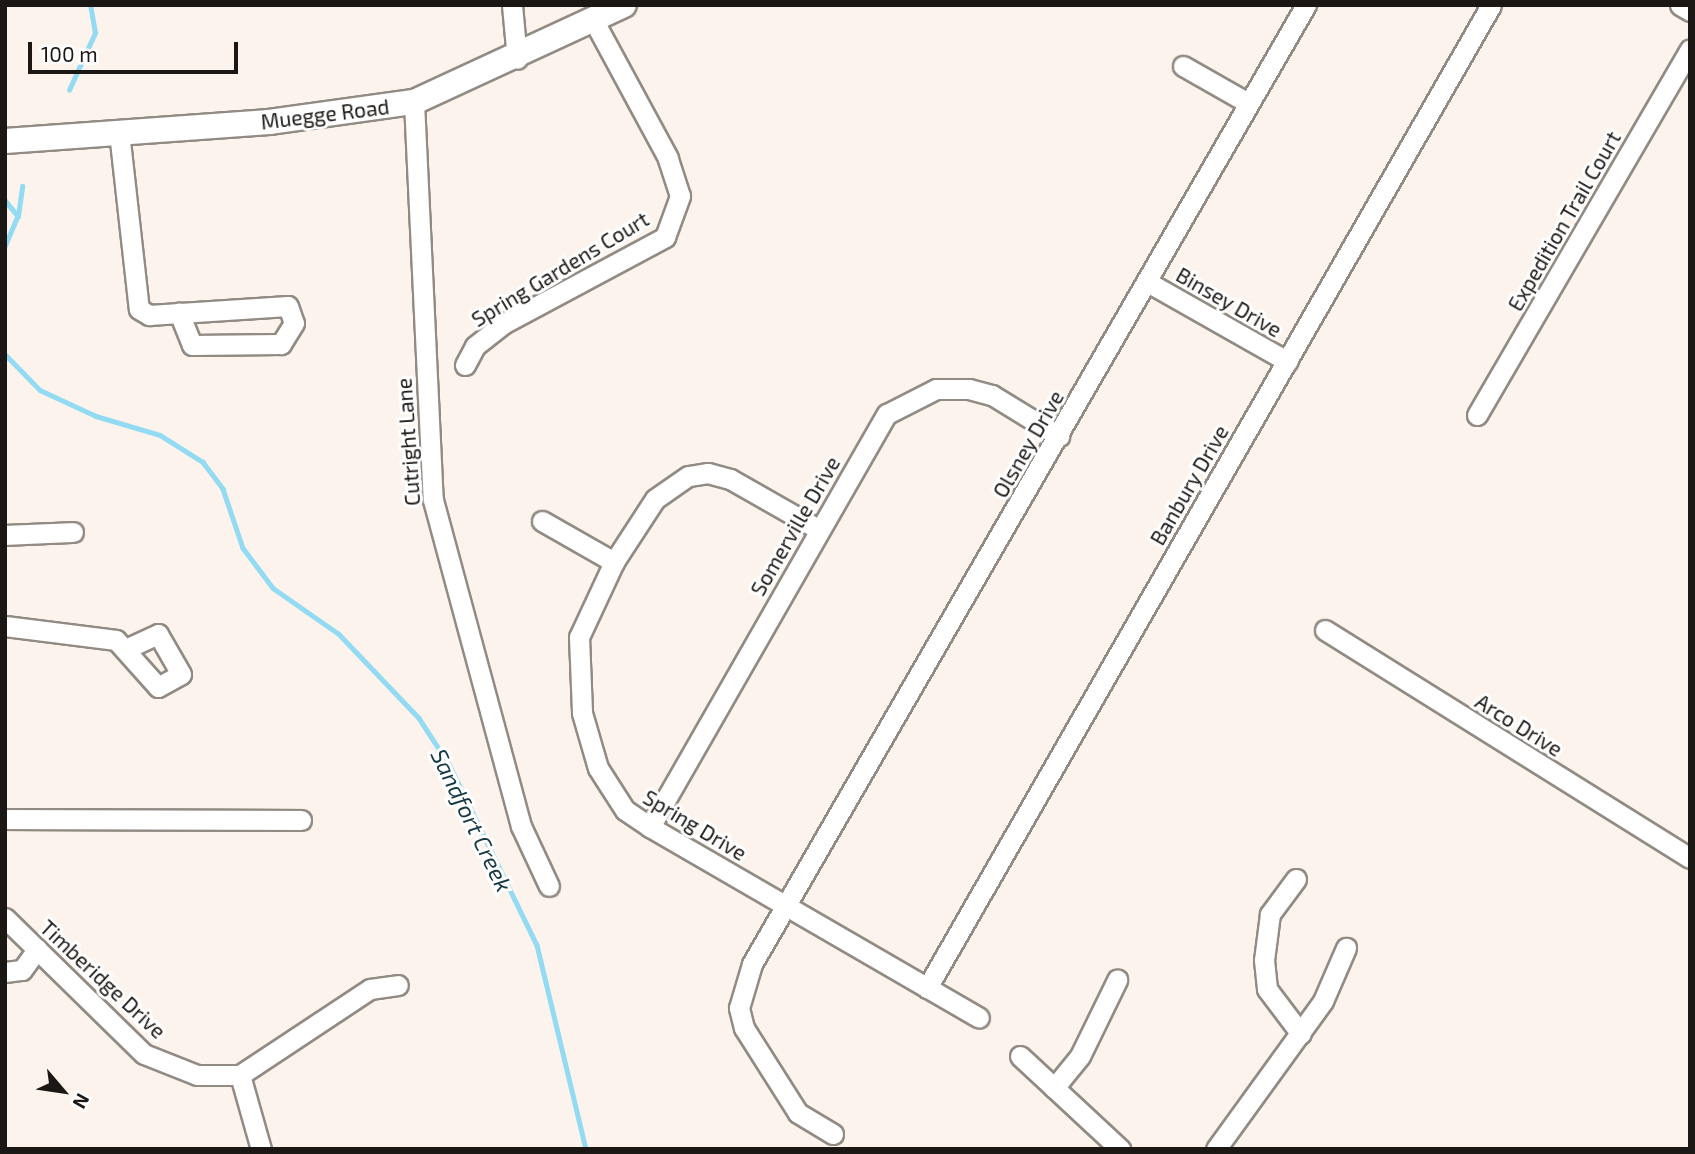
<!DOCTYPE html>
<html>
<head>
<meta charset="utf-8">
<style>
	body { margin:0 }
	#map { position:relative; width:1695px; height:1154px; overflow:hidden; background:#fbf3ec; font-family:"Exo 2",sans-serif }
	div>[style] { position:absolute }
	.stream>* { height:4.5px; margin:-2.25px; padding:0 2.25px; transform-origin:2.25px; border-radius:2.25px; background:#93daf3 }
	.roads { filter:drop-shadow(2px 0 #918b84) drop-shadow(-2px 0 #918b84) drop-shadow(0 2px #918b84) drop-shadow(0 -2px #918b84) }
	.minor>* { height:19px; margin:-9.5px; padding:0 9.5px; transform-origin:9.5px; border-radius:9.5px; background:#fff }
	.major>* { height:24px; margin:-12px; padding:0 12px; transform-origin:12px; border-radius:12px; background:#fff }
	span { translate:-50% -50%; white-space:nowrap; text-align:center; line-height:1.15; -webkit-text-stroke:6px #fff; paint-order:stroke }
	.street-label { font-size:21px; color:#1a1715 }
	.water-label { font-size:23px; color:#163842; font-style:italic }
	.frame { position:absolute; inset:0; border:7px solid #1a1715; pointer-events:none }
	.north { position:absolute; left:28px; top:1056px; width:70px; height:70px; -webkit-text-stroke:5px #fff; paint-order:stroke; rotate:119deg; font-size:19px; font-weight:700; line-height:28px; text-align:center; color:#1a1715 }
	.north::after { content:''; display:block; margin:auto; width:24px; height:32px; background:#1a1715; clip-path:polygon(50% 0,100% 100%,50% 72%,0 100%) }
	.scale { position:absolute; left:28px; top:42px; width:210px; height:32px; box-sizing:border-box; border:4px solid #1a1715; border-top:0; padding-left:9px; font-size:21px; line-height:24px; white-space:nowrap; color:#1a1715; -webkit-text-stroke:5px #fff; paint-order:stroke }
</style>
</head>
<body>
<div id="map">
	<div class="stream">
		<div style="left:69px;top:90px;width:63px;rotate:-65.5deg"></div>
		<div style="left:95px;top:33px;width:28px;rotate:-100deg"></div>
		<div style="left:5px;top:200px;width:21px;rotate:51deg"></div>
		<div style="left:18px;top:216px;width:33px;rotate:113deg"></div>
		<div style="left:18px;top:216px;width:30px;rotate:-82deg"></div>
		<div style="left:5px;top:354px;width:50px;rotate:45.8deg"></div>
		<div style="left:40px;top:390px;width:62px;rotate:24.9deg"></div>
		<div style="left:96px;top:416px;width:67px;rotate:16.5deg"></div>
		<div style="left:160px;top:435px;width:51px;rotate:32.1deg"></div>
		<div style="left:203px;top:462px;width:34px;rotate:53deg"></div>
		<div style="left:223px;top:489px;width:62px;rotate:71.3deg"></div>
		<div style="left:243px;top:548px;width:50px;rotate:53.1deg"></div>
		<div style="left:273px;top:588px;width:80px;rotate:34.9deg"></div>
		<div style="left:339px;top:634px;width:116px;rotate:46.4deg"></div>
		<div style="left:419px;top:718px;width:57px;rotate:57.1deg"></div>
		<div style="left:450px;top:766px;width:199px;rotate:64.1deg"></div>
		<div style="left:537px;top:945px;width:210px;rotate:76.5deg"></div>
	</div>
	<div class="roads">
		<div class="minor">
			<div style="left:512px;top:5px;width:54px;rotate:84.7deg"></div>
			<div style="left:1680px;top:5px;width:12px;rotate:31deg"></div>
			<div style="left:1183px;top:66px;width:75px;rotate:29.6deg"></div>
			<div style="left:414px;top:102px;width:398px;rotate:87.3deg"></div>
			<div style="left:433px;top:500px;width:338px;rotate:74.9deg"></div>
			<div style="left:521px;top:826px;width:66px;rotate:65deg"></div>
			<div style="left:119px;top:132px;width:178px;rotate:83.6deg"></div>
			<div style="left:139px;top:309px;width:12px;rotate:31deg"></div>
			<div style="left:149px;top:315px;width:139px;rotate:-3.7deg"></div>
			<div style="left:288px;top:306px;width:18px;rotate:71deg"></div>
			<div style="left:294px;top:323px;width:25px;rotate:122deg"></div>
			<div style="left:281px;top:344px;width:89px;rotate:179.4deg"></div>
			<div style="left:192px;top:345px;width:35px;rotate:-112deg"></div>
			<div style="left:1149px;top:283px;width:159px;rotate:29.5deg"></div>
			<div style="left:465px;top:365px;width:21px;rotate:-62deg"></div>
			<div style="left:475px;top:346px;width:36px;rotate:-38deg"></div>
			<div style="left:503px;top:324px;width:184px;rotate:-28.2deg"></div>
			<div style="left:665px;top:237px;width:44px;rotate:-69.9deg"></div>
			<div style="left:680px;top:196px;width:40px;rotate:-108deg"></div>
			<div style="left:668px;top:158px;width:156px;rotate:-118.4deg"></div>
			<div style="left:1477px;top:415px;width:423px;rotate:-59.8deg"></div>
			<div style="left:542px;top:521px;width:83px;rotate:29.7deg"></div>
			<div style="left:818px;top:529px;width:101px;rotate:-150.4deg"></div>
			<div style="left:730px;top:479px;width:23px;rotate:-165deg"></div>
			<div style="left:708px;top:473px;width:20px;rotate:171deg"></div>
			<div style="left:688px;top:476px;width:40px;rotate:145.1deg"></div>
			<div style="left:655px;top:499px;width:75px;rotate:123.1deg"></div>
			<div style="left:614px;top:562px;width:83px;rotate:115deg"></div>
			<div style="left:579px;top:637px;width:76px;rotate:87.7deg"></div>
			<div style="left:582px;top:713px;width:57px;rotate:73.8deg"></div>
			<div style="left:598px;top:768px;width:50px;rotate:57.3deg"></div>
			<div style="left:625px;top:810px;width:30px;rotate:34deg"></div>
			<div style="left:650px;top:827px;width:380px;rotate:30.1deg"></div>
			<div style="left:5px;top:535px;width:68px;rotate:-2.5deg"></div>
			<div style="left:5px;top:626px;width:112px;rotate:7.2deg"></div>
			<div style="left:116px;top:640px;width:63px;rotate:48.2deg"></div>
			<div style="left:158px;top:687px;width:26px;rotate:-29deg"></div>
			<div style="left:181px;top:674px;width:46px;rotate:-119.9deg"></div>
			<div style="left:158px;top:634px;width:33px;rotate:155deg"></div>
			<div style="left:1325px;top:630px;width:430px;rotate:32deg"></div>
			<div style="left:5px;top:819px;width:296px;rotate:0.2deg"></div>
			<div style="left:650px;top:827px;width:476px;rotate:-60.2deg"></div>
			<div style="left:887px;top:414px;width:55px;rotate:-27deg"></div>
			<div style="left:936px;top:389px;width:33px"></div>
			<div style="left:969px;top:389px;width:24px;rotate:15deg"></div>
			<div style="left:992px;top:395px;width:79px;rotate:31.5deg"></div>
			<div style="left:1296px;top:879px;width:44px;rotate:126.6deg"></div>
			<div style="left:1270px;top:914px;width:46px;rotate:97.4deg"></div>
			<div style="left:1264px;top:960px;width:29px;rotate:84deg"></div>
			<div style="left:1267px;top:989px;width:56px;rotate:52.9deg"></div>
			<div style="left:5px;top:918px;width:194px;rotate:44.4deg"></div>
			<div style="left:144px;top:1054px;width:57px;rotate:21.6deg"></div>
			<div style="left:197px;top:1075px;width:43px"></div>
			<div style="left:240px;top:1075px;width:156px;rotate:-33.5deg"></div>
			<div style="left:370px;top:989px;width:28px;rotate:-8deg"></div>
			<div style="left:5px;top:972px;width:17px;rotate:-7deg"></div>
			<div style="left:22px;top:970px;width:26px;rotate:-54deg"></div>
			<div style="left:927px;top:988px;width:1133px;rotate:-60.15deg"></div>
			<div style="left:1020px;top:1056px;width:137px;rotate:42.9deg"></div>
			<div style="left:240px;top:1075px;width:77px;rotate:74.2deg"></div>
			<div style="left:1054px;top:1088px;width:41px;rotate:-50.9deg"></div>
			<div style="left:1080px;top:1056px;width:85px;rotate:-64deg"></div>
			<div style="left:833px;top:1134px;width:41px;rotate:-149deg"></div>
			<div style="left:798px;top:1113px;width:101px;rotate:-122.4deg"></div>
			<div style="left:744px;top:1028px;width:21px;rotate:-104deg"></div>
			<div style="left:739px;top:1008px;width:46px;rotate:-73.5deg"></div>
			<div style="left:752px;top:964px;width:1108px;rotate:-59.99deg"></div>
			<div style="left:1216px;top:1149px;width:183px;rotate:-54.1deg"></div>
			<div style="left:1323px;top:1001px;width:58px;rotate:-66.5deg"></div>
		</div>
		<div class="major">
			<div style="left:5px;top:141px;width:265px;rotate:-4.1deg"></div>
			<div style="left:269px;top:122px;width:146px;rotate:-7.9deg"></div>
			<div style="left:414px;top:102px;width:231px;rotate:-24.8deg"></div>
		</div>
	</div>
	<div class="street-label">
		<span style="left:325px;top:114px;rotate:-7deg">Muegge Road</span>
		<span style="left:1564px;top:221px;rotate:-60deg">Expedition Trail Court</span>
		<span style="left:560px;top:269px;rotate:-31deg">Spring Gardens Court</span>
		<span style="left:1229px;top:302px;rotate:30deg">Binsey Drive</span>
		<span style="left:408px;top:442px;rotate:-94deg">Cutright Lane</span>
		<span style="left:1028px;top:444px;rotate:-60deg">Olsney Drive</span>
		<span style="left:1189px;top:485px;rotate:-60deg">Banbury Drive</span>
		<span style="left:795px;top:526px;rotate:-60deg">Somerville Drive</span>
		<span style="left:1519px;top:725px;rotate:32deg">Arco Drive</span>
		<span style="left:695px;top:825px;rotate:31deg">Spring Drive</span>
		<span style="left:103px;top:979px;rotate:43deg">Timberidge Drive</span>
	</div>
	<div class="water-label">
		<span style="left:472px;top:820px;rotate:64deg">Sandfort Creek</span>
	</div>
	<div class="frame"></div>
	<div class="north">N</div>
	<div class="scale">100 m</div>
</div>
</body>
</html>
